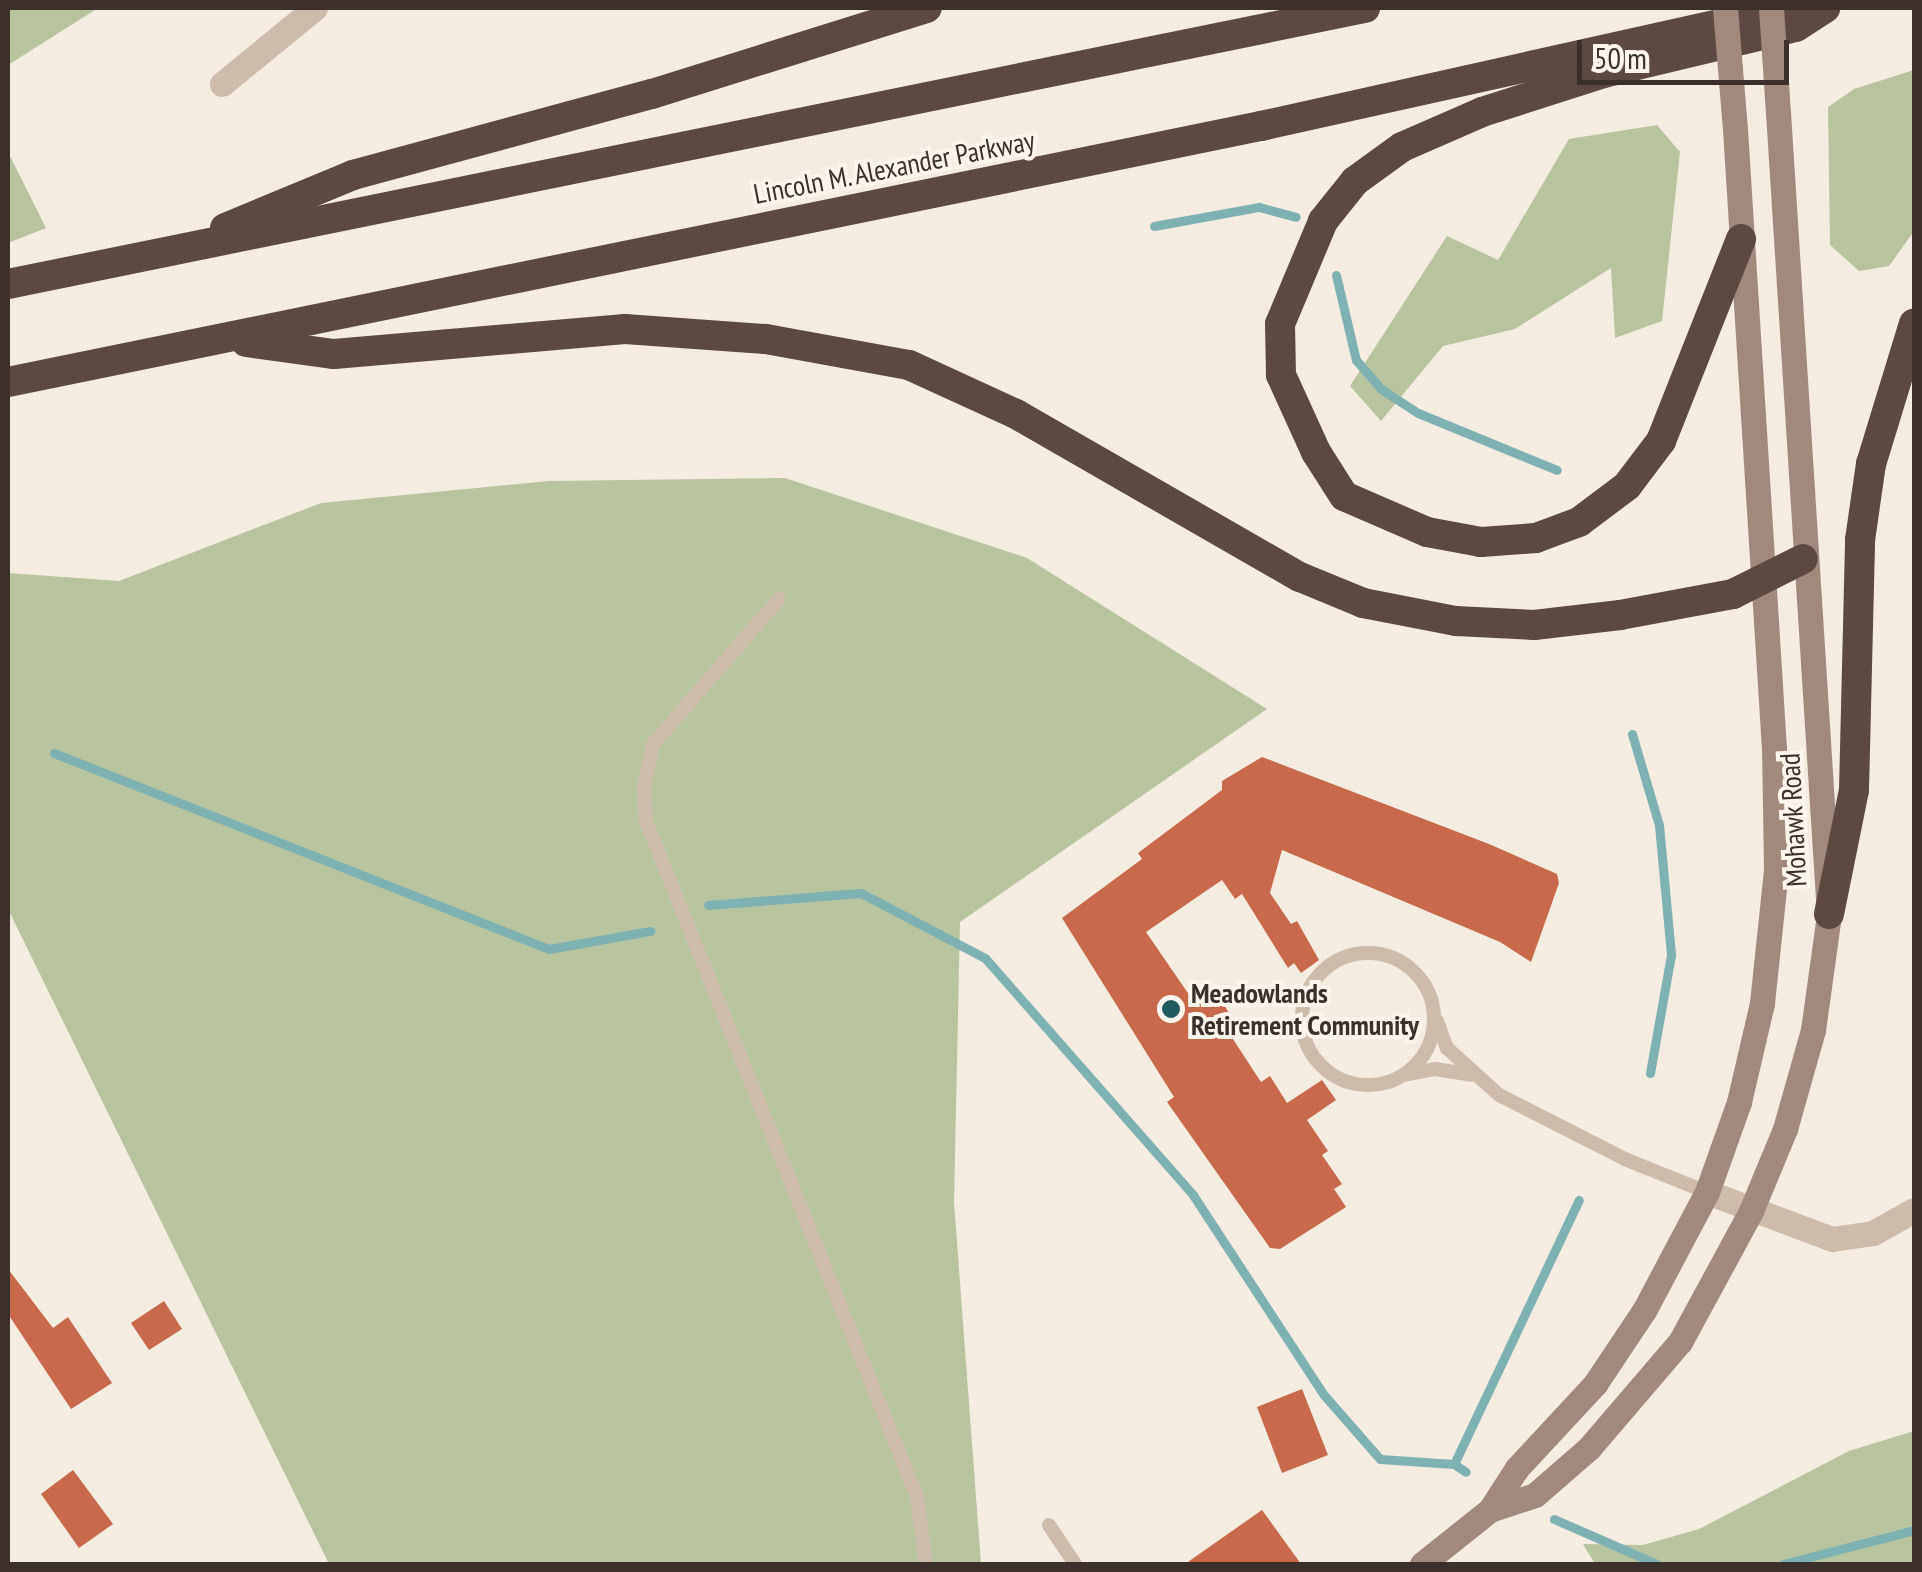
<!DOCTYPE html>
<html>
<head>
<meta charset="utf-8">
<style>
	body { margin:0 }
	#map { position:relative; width:1922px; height:1572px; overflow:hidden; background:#f4ebe1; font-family:"PT Sans Narrow",sans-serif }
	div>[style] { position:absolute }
	.green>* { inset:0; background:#b8c4a0 }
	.stream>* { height:9px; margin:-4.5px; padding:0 4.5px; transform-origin:4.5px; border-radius:4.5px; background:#7fb0b2 }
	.building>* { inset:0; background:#c8694b }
	.service>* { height:14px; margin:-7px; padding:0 7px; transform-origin:7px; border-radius:7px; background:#cdbbac }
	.service>.ring { margin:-7px; padding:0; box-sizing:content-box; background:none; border:14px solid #cdbbac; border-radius:50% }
	.minor>* { height:25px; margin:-12.5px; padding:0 12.5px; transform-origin:12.5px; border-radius:12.5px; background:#cdbbac }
	.secondary>* { height:25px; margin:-12.5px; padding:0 12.5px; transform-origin:12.5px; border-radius:12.5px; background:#a18a7d }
	.motorway>* { height:30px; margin:-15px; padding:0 15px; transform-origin:15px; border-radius:15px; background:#5c4a42 }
	.secondary-bridge>* { height:25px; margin:-12.5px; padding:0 12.5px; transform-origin:12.5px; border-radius:12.5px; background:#a18a7d }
	.dots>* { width:28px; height:28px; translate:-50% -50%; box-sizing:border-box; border:5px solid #fbf5ee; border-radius:50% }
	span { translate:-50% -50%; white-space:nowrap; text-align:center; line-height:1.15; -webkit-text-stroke:8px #fbf5ee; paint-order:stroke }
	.street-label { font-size:28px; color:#3b302b }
	.poi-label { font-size:28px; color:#3b302b; font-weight:700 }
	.left { translate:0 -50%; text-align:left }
	.frame { position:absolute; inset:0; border:10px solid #3b302b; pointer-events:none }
	.scale { position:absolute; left:1577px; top:40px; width:212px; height:45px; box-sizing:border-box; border:5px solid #3b302b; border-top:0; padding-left:12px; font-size:30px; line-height:35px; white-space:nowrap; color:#3b302b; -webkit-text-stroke:8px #fbf5ee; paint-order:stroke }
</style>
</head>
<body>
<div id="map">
	<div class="green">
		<div style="clip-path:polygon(8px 8px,98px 8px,8px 65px)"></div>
		<div style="clip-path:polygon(1914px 70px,1914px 231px,1889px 266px,1859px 271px,1830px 245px,1828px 107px,1854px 89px)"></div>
		<div style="clip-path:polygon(1657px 125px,1680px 152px,1662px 321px,1615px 338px,1611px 268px,1515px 329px,1443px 346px,1381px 421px,1350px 386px,1447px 236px,1498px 260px,1569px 139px)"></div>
		<div style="clip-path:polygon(8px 152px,46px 228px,8px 243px)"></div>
		<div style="clip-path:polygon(785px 478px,1027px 558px,1267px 709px,960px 922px,954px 1202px,981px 1564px,329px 1564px,8px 909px,8px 573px,119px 581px,321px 503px,549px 481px)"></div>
		<div style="clip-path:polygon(1914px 1431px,1914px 1564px,1595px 1564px,1583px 1544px,1643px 1545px,1699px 1529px,1849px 1451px)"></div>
	</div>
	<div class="stream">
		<div style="left:1154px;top:226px;width:107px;rotate:-10.3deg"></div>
		<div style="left:1259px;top:207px;width:38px;rotate:15deg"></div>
		<div style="left:1336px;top:275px;width:87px;rotate:76.8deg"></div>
		<div style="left:1356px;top:360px;width:38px;rotate:49deg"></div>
		<div style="left:1381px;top:389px;width:44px;rotate:33deg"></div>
		<div style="left:1418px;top:413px;width:150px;rotate:22.3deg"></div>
		<div style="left:1632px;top:734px;width:95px;rotate:73.5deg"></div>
		<div style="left:1659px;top:825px;width:131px;rotate:84.7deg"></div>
		<div style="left:1671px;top:955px;width:120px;rotate:100.1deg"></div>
		<div style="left:54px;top:753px;width:532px;rotate:21.6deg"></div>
		<div style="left:549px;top:949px;width:103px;rotate:-10.1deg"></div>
		<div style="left:708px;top:905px;width:153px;rotate:-4.5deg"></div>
		<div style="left:861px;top:893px;width:140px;rotate:27.7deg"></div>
		<div style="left:985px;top:958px;width:315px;rotate:48.7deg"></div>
		<div style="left:1193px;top:1195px;width:239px;rotate:56.8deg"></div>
		<div style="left:1324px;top:1395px;width:85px;rotate:48.8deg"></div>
		<div style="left:1380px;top:1459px;width:74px;rotate:3.9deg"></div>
		<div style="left:1454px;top:1464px;width:14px;rotate:34deg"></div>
		<div style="left:1454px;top:1464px;width:292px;rotate:-64.7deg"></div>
		<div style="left:1554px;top:1519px;width:112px;rotate:23.6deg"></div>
		<div style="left:1783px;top:1564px;width:135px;rotate:-14.5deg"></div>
	</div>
	<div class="building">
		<div style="clip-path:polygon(1262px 757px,1489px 844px,1557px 874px,1559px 883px,1531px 962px,1500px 942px,1282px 850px,1270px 893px,1291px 924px,1297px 921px,1319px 960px,1301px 973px,1294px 963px,1288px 968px,1242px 894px,1235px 899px,1222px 880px,1146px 932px,1194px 1002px,1206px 994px,1211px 1001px,1218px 996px,1231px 1016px,1227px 1030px,1261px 1082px,1270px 1076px,1287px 1103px,1322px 1080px,1336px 1100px,1307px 1120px,1328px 1151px,1322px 1155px,1342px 1184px,1334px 1189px,1346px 1207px,1280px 1249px,1270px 1248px,1167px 1102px,1174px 1097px,1062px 918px,1142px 859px,1138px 853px,1222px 790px,1222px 781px)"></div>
		<div style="clip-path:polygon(8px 1269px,53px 1328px,68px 1317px,112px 1383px,71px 1409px,8px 1314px)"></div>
		<div style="clip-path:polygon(164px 1301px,182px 1329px,149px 1350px,131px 1323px)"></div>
		<div style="clip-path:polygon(1302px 1389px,1328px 1455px,1282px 1473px,1257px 1407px)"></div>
		<div style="clip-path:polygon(73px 1470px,113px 1524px,79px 1548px,41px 1494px)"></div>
		<div style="clip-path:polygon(1262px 1510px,1301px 1564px,1185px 1564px)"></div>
	</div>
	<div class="service">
		<div style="left:779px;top:599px;width:192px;rotate:131deg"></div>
		<div style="left:653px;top:744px;width:44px;rotate:101.8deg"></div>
		<div style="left:644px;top:787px;width:34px;rotate:87deg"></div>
		<div style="left:646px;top:821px;width:728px;rotate:68.15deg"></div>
		<div style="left:917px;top:1497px;width:68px;rotate:82.3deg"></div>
		<div class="ring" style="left:1302px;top:953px;width:118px;height:118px"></div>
		<div style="left:1437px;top:1021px;width:29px;rotate:70deg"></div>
		<div style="left:1447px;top:1048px;width:70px;rotate:42.1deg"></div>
		<div style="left:1499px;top:1095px;width:144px;rotate:26.9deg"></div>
		<div style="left:1627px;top:1160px;width:86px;rotate:21.8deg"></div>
		<div style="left:1404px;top:1075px;width:32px;rotate:-11deg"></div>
		<div style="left:1435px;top:1069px;width:37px;rotate:9deg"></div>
		<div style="left:1049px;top:1525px;width:47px;rotate:56.3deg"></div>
	</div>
	<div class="minor">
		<div style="left:222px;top:84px;width:120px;rotate:-39.3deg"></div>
		<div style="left:1707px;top:1192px;width:134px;rotate:20.6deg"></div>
		<div style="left:1832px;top:1239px;width:41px;rotate:-8.3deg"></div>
		<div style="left:1873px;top:1233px;width:47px;rotate:-29.3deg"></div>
	</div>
	<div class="secondary">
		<div style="left:1490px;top:1510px;width:47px;rotate:-18.4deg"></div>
		<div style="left:1535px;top:1495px;width:72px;rotate:-41deg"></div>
		<div style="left:1589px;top:1448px;width:140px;rotate:-49.4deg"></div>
		<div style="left:1680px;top:1342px;width:149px;rotate:-61.5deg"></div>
		<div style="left:1751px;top:1211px;width:89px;rotate:-67.5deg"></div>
		<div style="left:1785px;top:1129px;width:103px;rotate:-74.2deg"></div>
		<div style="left:1813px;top:1030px;width:117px;rotate:-82.1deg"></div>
		<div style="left:1829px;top:914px;width:803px;rotate:-93.64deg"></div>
		<div style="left:1422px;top:1564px;width:87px;rotate:-38.5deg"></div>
		<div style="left:1490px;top:1510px;width:50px;rotate:-57.3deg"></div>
		<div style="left:1517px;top:1468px;width:115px;rotate:-47.1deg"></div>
		<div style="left:1595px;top:1384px;width:90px;rotate:-56.3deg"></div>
		<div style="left:1645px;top:1309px;width:132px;rotate:-62.1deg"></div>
		<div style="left:1707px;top:1192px;width:96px;rotate:-70.4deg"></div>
		<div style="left:1739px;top:1102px;width:102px;rotate:-76.9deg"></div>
		<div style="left:1762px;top:1003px;width:134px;rotate:-84deg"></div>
		<div style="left:1776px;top:870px;width:121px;rotate:-90.9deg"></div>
		<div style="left:1774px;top:749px;width:621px;rotate:-93.6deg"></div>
	</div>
	<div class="motorway">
		<div style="left:225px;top:228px;width:139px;rotate:-22.5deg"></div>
		<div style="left:353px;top:175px;width:310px;rotate:-15.2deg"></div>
		<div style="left:652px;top:94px;width:288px;rotate:-17.4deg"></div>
		<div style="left:1741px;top:239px;width:217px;rotate:111.6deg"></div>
		<div style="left:1661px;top:441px;width:56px;rotate:127.1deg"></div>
		<div style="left:1627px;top:486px;width:60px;rotate:143.1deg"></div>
		<div style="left:1579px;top:522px;width:46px;rotate:159.6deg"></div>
		<div style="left:1536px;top:538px;width:55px;rotate:175.8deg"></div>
		<div style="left:1481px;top:542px;width:55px;rotate:-169.5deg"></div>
		<div style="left:1427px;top:532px;width:90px;rotate:-156.6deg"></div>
		<div style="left:1344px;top:496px;width:52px;rotate:-122.5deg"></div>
		<div style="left:1316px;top:452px;width:85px;rotate:-114.4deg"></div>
		<div style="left:1281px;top:375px;width:51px;rotate:-91.1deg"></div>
		<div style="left:1280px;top:324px;width:112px;rotate:-67.3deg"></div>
		<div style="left:1323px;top:221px;width:51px;rotate:-51.3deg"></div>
		<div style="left:1355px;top:181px;width:58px;rotate:-35.9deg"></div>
		<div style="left:1402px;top:147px;width:87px;rotate:-23.6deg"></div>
		<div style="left:1482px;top:112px;width:128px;rotate:-17.7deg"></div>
		<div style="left:1604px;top:73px;width:197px;rotate:-13.5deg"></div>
		<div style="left:1796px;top:27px;width:35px;rotate:-33deg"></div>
		<div style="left:8px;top:284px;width:1385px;rotate:-11.5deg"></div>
		<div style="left:246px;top:342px;width:89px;rotate:7.8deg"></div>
		<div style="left:334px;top:354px;width:292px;rotate:-4.9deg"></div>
		<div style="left:625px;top:329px;width:141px;rotate:4.1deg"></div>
		<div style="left:766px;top:339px;width:145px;rotate:10.3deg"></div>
		<div style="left:909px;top:365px;width:118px;rotate:24.6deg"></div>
		<div style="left:1016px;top:414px;width:327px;rotate:29.9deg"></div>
		<div style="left:1300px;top:577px;width:68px;rotate:22.4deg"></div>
		<div style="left:1363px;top:603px;width:95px;rotate:11deg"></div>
		<div style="left:1456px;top:621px;width:78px;rotate:2.9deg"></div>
		<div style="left:1534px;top:625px;width:87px;rotate:-6.6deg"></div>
		<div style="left:1620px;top:615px;width:115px;rotate:-10.5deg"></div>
		<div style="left:1733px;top:594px;width:78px;rotate:-26.6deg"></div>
		<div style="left:8px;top:382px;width:1279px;rotate:-11.55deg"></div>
		<div style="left:1261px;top:126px;width:543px;rotate:-12.55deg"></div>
		<div style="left:1829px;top:914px;width:126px;rotate:-78.6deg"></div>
		<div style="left:1854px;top:790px;width:250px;rotate:-88.6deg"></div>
		<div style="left:1860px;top:540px;width:77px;rotate:-81.8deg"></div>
		<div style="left:1871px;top:464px;width:147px;rotate:-73deg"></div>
	</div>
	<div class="secondary-bridge">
		<div style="left:1725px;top:8px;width:121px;rotate:85.3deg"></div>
		<div style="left:1771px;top:8px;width:105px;rotate:86.2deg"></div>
	</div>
	<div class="dots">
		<div style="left:1171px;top:1009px;background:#1f5a5e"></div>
	</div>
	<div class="street-label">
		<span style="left:894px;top:167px;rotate:-11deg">Lincoln M. Alexander Parkway</span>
		<span style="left:1793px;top:820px;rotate:-93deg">Mohawk Road</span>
	</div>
	<div class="poi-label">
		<span class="left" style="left:1191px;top:1009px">Meadowlands<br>Retirement Community</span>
	</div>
	<div class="frame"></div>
	<div class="scale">50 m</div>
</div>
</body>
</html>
